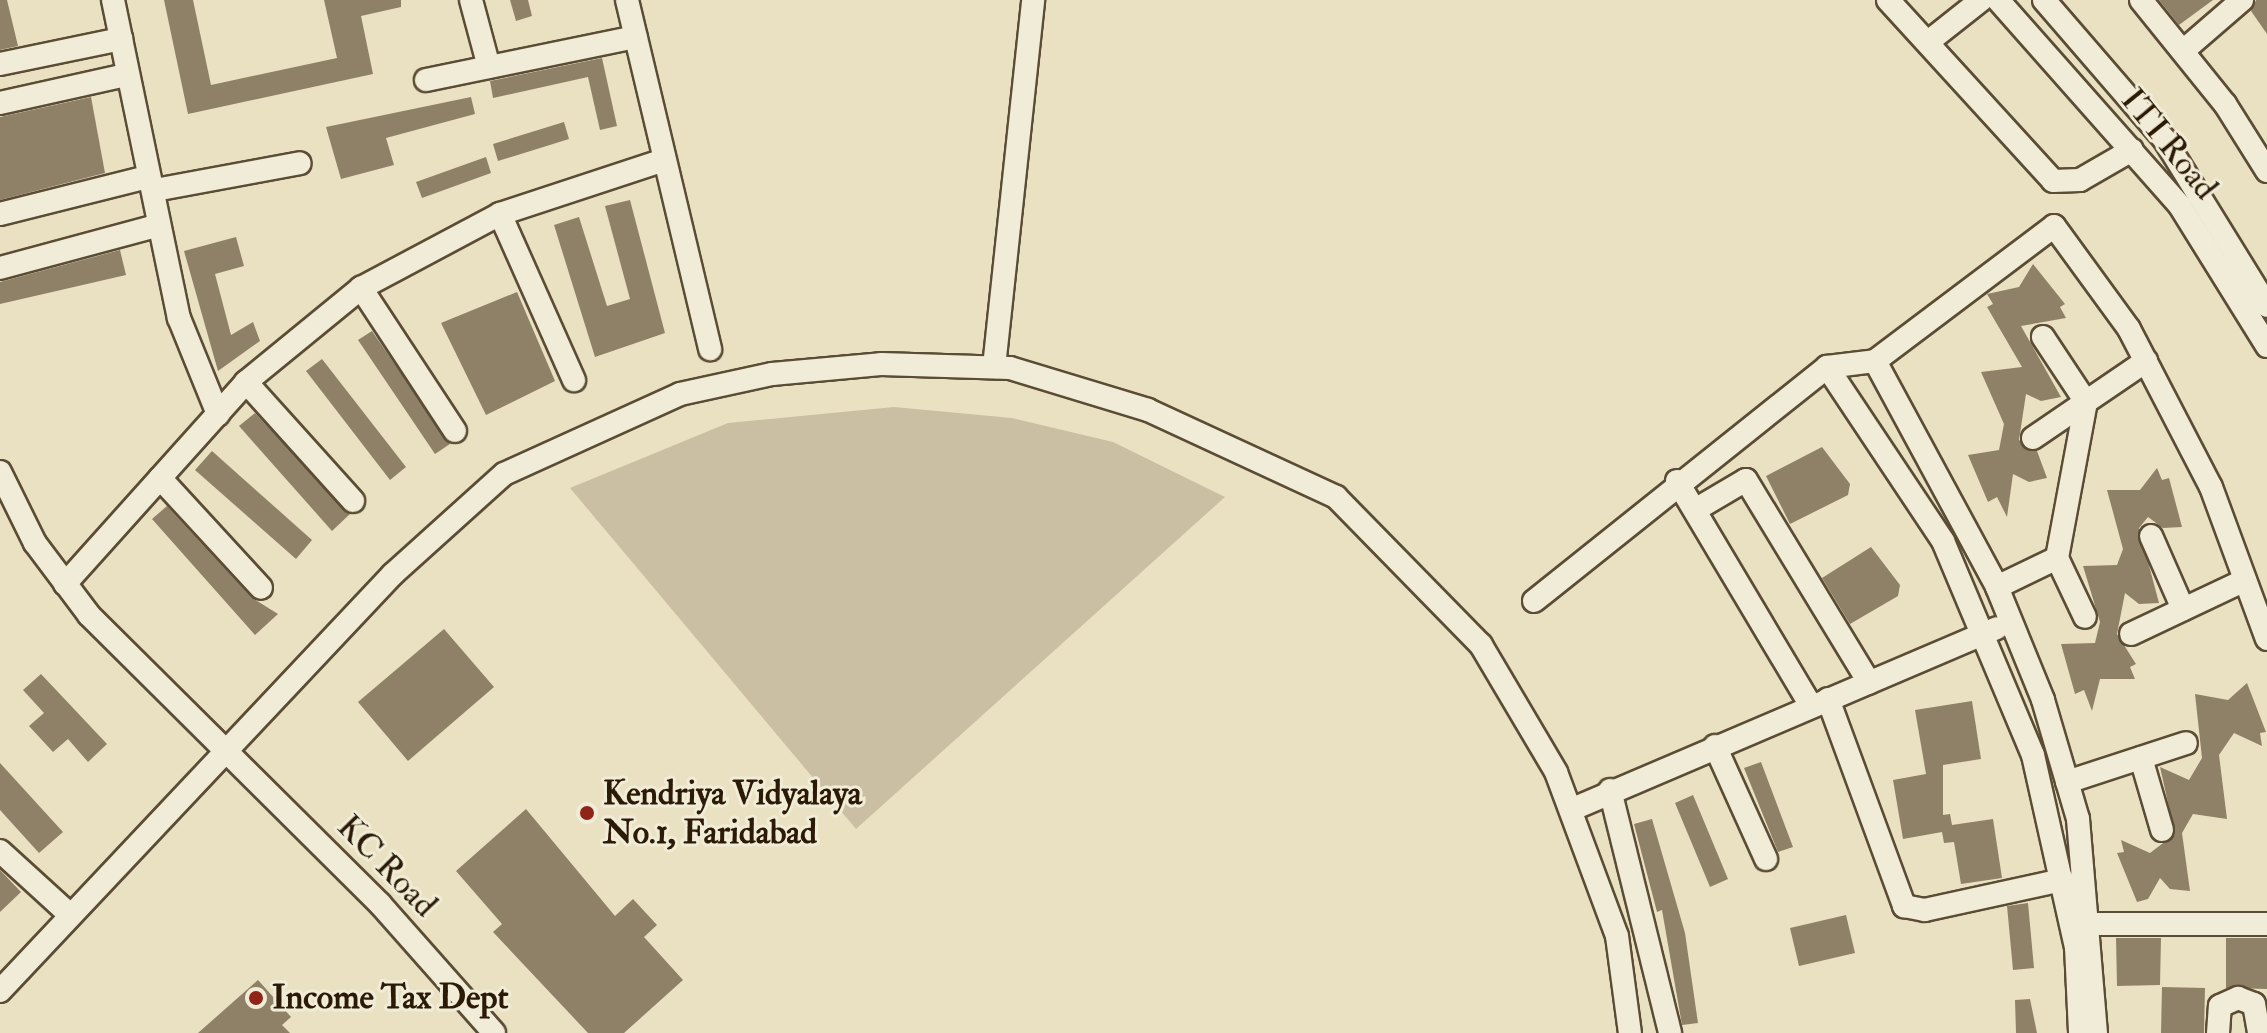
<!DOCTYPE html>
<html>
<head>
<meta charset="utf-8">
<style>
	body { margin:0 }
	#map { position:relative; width:2267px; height:1033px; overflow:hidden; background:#eae1c2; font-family:"IM FELL Double Pica",serif }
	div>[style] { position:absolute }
	.green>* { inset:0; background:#cabfa2 }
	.building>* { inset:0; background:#8e8168 }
	.roads { filter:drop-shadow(2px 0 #5b4c35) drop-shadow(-2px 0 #5b4c35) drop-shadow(0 2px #5b4c35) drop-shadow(0 -2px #5b4c35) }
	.minor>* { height:22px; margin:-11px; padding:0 11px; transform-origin:11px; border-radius:11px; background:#f1ecd7 }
	.dots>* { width:22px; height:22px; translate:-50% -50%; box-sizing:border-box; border:4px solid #f1ecd7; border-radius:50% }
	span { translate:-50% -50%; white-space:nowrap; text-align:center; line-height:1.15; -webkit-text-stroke:6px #f1ecd7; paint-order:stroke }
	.street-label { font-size:34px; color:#2b1a06 }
	.poi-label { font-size:34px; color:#2b1a06; font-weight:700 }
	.left { translate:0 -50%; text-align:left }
</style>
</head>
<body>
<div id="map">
	<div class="green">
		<div style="clip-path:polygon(894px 407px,1012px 418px,1113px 442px,1225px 497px,856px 829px,570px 488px,728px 423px)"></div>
	</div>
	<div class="building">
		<div style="clip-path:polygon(0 0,7px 0,18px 46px,0 50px)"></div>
		<div style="clip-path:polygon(164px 0,193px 0,211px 85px,337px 58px,324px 0,401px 0,401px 7px,361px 16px,373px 74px,188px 114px)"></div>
		<div style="clip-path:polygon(510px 0,528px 0,532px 16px,516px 21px)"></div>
		<div style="clip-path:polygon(2159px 0,2213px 0,2179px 25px)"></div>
		<div style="clip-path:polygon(2256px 0,2267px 0,2267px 34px,2251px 11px)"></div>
		<div style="clip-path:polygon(602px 58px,617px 126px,600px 130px,588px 77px,493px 98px,490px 81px)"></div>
		<div style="clip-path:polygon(91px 97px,105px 173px,0 200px,0 117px)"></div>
		<div style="clip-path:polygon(471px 97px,475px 114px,386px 138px,394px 165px,341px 179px,326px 127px)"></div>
		<div style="clip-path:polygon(564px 122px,569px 139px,498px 161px,493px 144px)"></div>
		<div style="clip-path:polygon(486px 157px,491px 173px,422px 198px,416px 182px)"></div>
		<div style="clip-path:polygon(630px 200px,665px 333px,595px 357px,554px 225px,579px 217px,607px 306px,630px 299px,605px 206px)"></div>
		<div style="clip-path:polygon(236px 237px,244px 266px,215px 274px,231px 335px,253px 322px,260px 341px,218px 371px,184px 251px)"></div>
		<div style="clip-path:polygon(120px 250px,126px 275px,0 304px,0 282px)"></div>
		<div style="clip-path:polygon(2033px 264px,2065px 304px,2060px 307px,2066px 318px,2021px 326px,2061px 397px,2041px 401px,2026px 394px,2019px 440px,2037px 451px,2047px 478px,2029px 482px,2013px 474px,2007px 517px,1997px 497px,1988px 502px,1968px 455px,1999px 450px,2004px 424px,1981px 372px,2022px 367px,1987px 307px,1993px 304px,1987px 294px,2019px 287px)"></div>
		<div style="clip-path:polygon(517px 292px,555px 381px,486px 415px,441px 323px)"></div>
		<div style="clip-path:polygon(372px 331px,450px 444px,435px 454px,358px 340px)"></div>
		<div style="clip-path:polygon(322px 359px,406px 467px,390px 480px,306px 371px)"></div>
		<div style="clip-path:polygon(255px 413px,350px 514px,332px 531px,239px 426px)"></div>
		<div style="clip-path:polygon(1822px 447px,1850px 484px,1848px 495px,1790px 524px,1766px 476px)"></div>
		<div style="clip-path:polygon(212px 451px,312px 540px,296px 559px,195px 470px)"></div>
		<div style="clip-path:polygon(2157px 468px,2162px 480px,2169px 478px,2182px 527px,2163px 528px,2148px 517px,2139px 528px,2159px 603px,2139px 604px,2125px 593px,2117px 634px,2136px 664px,2130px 667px,2135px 679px,2100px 679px,2092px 711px,2084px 690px,2075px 694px,2061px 644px,2095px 643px,2100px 622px,2083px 566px,2117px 565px,2123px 549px,2107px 490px,2140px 490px)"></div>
		<div style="clip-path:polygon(167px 506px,251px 597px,278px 614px,255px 635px,152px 519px)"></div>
		<div style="clip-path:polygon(1871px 547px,1900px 585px,1898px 596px,1850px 624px,1822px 578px)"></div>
		<div style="clip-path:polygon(444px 629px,494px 687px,408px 761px,358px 702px)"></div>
		<div style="clip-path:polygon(41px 674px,107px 744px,88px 762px,68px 739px,53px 752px,29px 726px,44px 713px,23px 690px)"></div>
		<div style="clip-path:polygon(2247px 683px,2266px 732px,2260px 733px,2262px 746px,2234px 733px,2219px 755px,2227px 819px,2193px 814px,2182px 833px,2190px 891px,2170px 889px,2160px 878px,2148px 899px,2137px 902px,2117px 853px,2124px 852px,2121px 840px,2150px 853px,2175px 834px,2160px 767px,2189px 780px,2202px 758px,2195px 694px,2228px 700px)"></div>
		<div style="clip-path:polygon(1972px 701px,1981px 759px,1943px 765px,1943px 815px,1950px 814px,1952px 825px,1993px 819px,2002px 878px,1961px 884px,1954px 842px,1944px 843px,1942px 832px,1903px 839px,1893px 780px,1926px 774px,1915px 710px)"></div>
		<div style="clip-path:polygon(1761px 762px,1793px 847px,1778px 852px,1744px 768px)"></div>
		<div style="clip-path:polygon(0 763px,63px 832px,39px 853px,0 810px)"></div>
		<div style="clip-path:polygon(1693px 795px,1728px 879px,1710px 887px,1675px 803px)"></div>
		<div style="clip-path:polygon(526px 809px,615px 916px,633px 899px,657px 925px,644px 937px,683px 980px,624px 1033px,588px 1033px,493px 932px,502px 924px,456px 871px)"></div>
		<div style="clip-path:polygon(1652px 819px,1685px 933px,1698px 1023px,1682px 1025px,1662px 910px,1657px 912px,1634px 824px)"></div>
		<div style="clip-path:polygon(0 870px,21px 892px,0 912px)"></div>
		<div style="clip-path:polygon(2028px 903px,2034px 968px,2013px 970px,2007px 906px)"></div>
		<div style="clip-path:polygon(1846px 915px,1855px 953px,1799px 966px,1790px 928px)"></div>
		<div style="clip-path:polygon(2116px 938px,2161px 938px,2160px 985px,2117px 986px)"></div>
		<div style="clip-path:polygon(2226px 938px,2267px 938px,2267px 989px,2226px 988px)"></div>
		<div style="clip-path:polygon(258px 980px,291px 1017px,282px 1025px,290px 1033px,198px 1033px)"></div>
		<div style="clip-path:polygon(2162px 987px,2205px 988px,2204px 1033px,2161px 1033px)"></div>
		<div style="clip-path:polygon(2030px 999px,2037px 1033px,2016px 1033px,2015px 1000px)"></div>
	</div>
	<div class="roads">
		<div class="minor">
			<div style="left:113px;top:0;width:325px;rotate:78.3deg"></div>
			<div style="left:179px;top:318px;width:104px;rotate:67.9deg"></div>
			<div style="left:471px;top:0;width:69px;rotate:75deg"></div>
			<div style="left:627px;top:0;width:359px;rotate:76.6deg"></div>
			<div style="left:1888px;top:0;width:245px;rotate:47.6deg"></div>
			<div style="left:2053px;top:181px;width:27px;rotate:-2deg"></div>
			<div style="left:2080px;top:180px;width:60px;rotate:-30deg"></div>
			<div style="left:1998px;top:0;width:275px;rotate:48.5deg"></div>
			<div style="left:2180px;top:206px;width:165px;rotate:58.1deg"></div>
			<div style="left:2044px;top:0;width:184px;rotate:49.2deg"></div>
			<div style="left:2164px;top:139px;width:196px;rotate:58.3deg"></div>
			<div style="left:2141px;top:0;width:134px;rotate:51.1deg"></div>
			<div style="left:2225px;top:104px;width:79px;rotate:57.9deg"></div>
			<div style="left:1928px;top:42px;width:68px;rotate:-38.4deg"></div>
			<div style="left:2183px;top:51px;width:78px;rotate:-40.8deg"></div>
			<div style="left:0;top:64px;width:124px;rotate:-11.7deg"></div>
			<div style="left:426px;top:80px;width:214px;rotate:-11.6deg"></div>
			<div style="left:0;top:103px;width:129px;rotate:-12.5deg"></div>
			<div style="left:155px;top:190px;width:147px;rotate:-10.5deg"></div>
			<div style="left:0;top:214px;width:152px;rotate:-14.1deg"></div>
			<div style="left:500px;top:214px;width:182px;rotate:66deg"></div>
			<div style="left:0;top:268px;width:165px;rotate:-15.1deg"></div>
			<div style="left:361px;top:288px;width:171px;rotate:56.7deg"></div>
			<div style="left:1875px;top:361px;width:224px;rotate:-37deg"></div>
			<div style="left:2054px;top:226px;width:127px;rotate:53.9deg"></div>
			<div style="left:2129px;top:329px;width:178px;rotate:62.6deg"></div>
			<div style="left:2211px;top:487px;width:162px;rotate:69.8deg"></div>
			<div style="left:994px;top:367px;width:369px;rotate:-83.9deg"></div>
			<div style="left:1827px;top:367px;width:209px;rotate:56.3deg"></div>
			<div style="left:1943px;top:541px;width:232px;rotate:67.2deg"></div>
			<div style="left:2033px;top:755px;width:197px;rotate:77.4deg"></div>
			<div style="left:2076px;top:947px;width:86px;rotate:87.3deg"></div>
			<div style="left:246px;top:382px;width:160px;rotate:48deg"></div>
			<div style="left:2033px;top:438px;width:137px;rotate:-34.3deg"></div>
			<div style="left:0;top:472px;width:79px;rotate:63.8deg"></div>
			<div style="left:35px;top:543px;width:90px;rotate:53.1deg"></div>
			<div style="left:89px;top:615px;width:410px;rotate:44.8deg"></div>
			<div style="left:380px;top:904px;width:172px;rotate:48.5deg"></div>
			<div style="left:160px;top:478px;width:149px;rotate:47.4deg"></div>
			<div style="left:1677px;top:481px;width:262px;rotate:59.2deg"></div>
			<div style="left:1695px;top:510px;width:59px;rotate:-30.5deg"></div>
			<div style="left:1746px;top:480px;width:237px;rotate:58.7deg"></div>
			<div style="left:2151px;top:536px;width:80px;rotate:66.3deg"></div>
			<div style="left:2057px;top:558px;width:65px;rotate:64.6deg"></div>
			<div style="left:65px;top:584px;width:271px;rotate:-48.1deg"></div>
			<div style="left:246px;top:382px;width:149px;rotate:-39.3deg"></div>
			<div style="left:361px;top:288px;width:157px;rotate:-28deg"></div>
			<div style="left:500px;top:214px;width:173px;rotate:-18.2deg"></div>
			<div style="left:1997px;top:587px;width:67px;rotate:-25.8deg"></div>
			<div style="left:2057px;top:558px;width:159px;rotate:-79.5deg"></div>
			<div style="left:2086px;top:402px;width:78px;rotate:-123.5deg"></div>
			<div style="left:1534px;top:601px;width:375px;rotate:-38.6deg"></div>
			<div style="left:1827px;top:367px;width:48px;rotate:-7.1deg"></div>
			<div style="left:1875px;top:361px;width:257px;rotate:61.6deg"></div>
			<div style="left:1997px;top:587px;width:122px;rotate:67.8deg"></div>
			<div style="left:2043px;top:700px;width:124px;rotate:73.6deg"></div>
			<div style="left:2078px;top:819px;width:215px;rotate:85.2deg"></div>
			<div style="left:2131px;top:634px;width:126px;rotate:-25.3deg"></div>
			<div style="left:1828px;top:699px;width:221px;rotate:69.8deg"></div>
			<div style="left:1904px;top:906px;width:21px;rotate:11deg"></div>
			<div style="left:1925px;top:910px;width:141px;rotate:-12.3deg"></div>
			<div style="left:1715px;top:746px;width:124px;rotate:65.7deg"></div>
			<div style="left:2141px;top:758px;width:75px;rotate:73.7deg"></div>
			<div style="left:2067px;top:782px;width:125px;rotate:-18.1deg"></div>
			<div style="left:1610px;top:790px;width:250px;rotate:76.1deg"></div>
			<div style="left:1575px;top:808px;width:458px;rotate:-23.1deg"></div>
			<div style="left:0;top:851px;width:93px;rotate:42.4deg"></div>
			<div style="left:2091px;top:924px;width:176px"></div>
			<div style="left:0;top:991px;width:573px;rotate:-46.7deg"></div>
			<div style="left:393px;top:574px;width:149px;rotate:-42deg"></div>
			<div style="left:504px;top:474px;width:193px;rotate:-24.4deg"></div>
			<div style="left:680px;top:394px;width:94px;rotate:-12.3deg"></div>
			<div style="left:772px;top:374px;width:109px;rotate:-5.2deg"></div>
			<div style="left:881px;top:364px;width:129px;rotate:1.8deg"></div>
			<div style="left:1010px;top:368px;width:144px;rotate:16.9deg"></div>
			<div style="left:1148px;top:410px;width:207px;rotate:24.8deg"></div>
			<div style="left:1336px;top:497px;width:207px;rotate:45.6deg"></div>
			<div style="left:1481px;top:645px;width:147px;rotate:59.4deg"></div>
			<div style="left:1556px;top:772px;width:175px;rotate:69.6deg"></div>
			<div style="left:1617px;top:936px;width:98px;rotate:82.4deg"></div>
			<div style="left:2218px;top:1033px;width:27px;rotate:-86deg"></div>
			<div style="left:2220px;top:1006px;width:20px;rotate:-24deg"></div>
			<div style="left:2238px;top:998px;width:17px;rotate:21deg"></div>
			<div style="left:2254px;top:1004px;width:29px;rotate:80deg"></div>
		</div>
	</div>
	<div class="dots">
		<div style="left:587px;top:813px;background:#8f2418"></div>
		<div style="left:256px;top:998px;background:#8f2418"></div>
	</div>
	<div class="street-label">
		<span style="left:2169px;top:144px;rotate:51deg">ITI Road</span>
		<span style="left:387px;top:866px;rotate:46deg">KC Road</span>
	</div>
	<div class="poi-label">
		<span class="left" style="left:603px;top:813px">Kendriya Vidyalaya<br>No.1, Faridabad</span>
		<span class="left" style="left:272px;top:998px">Income Tax Dept</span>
	</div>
</div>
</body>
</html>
